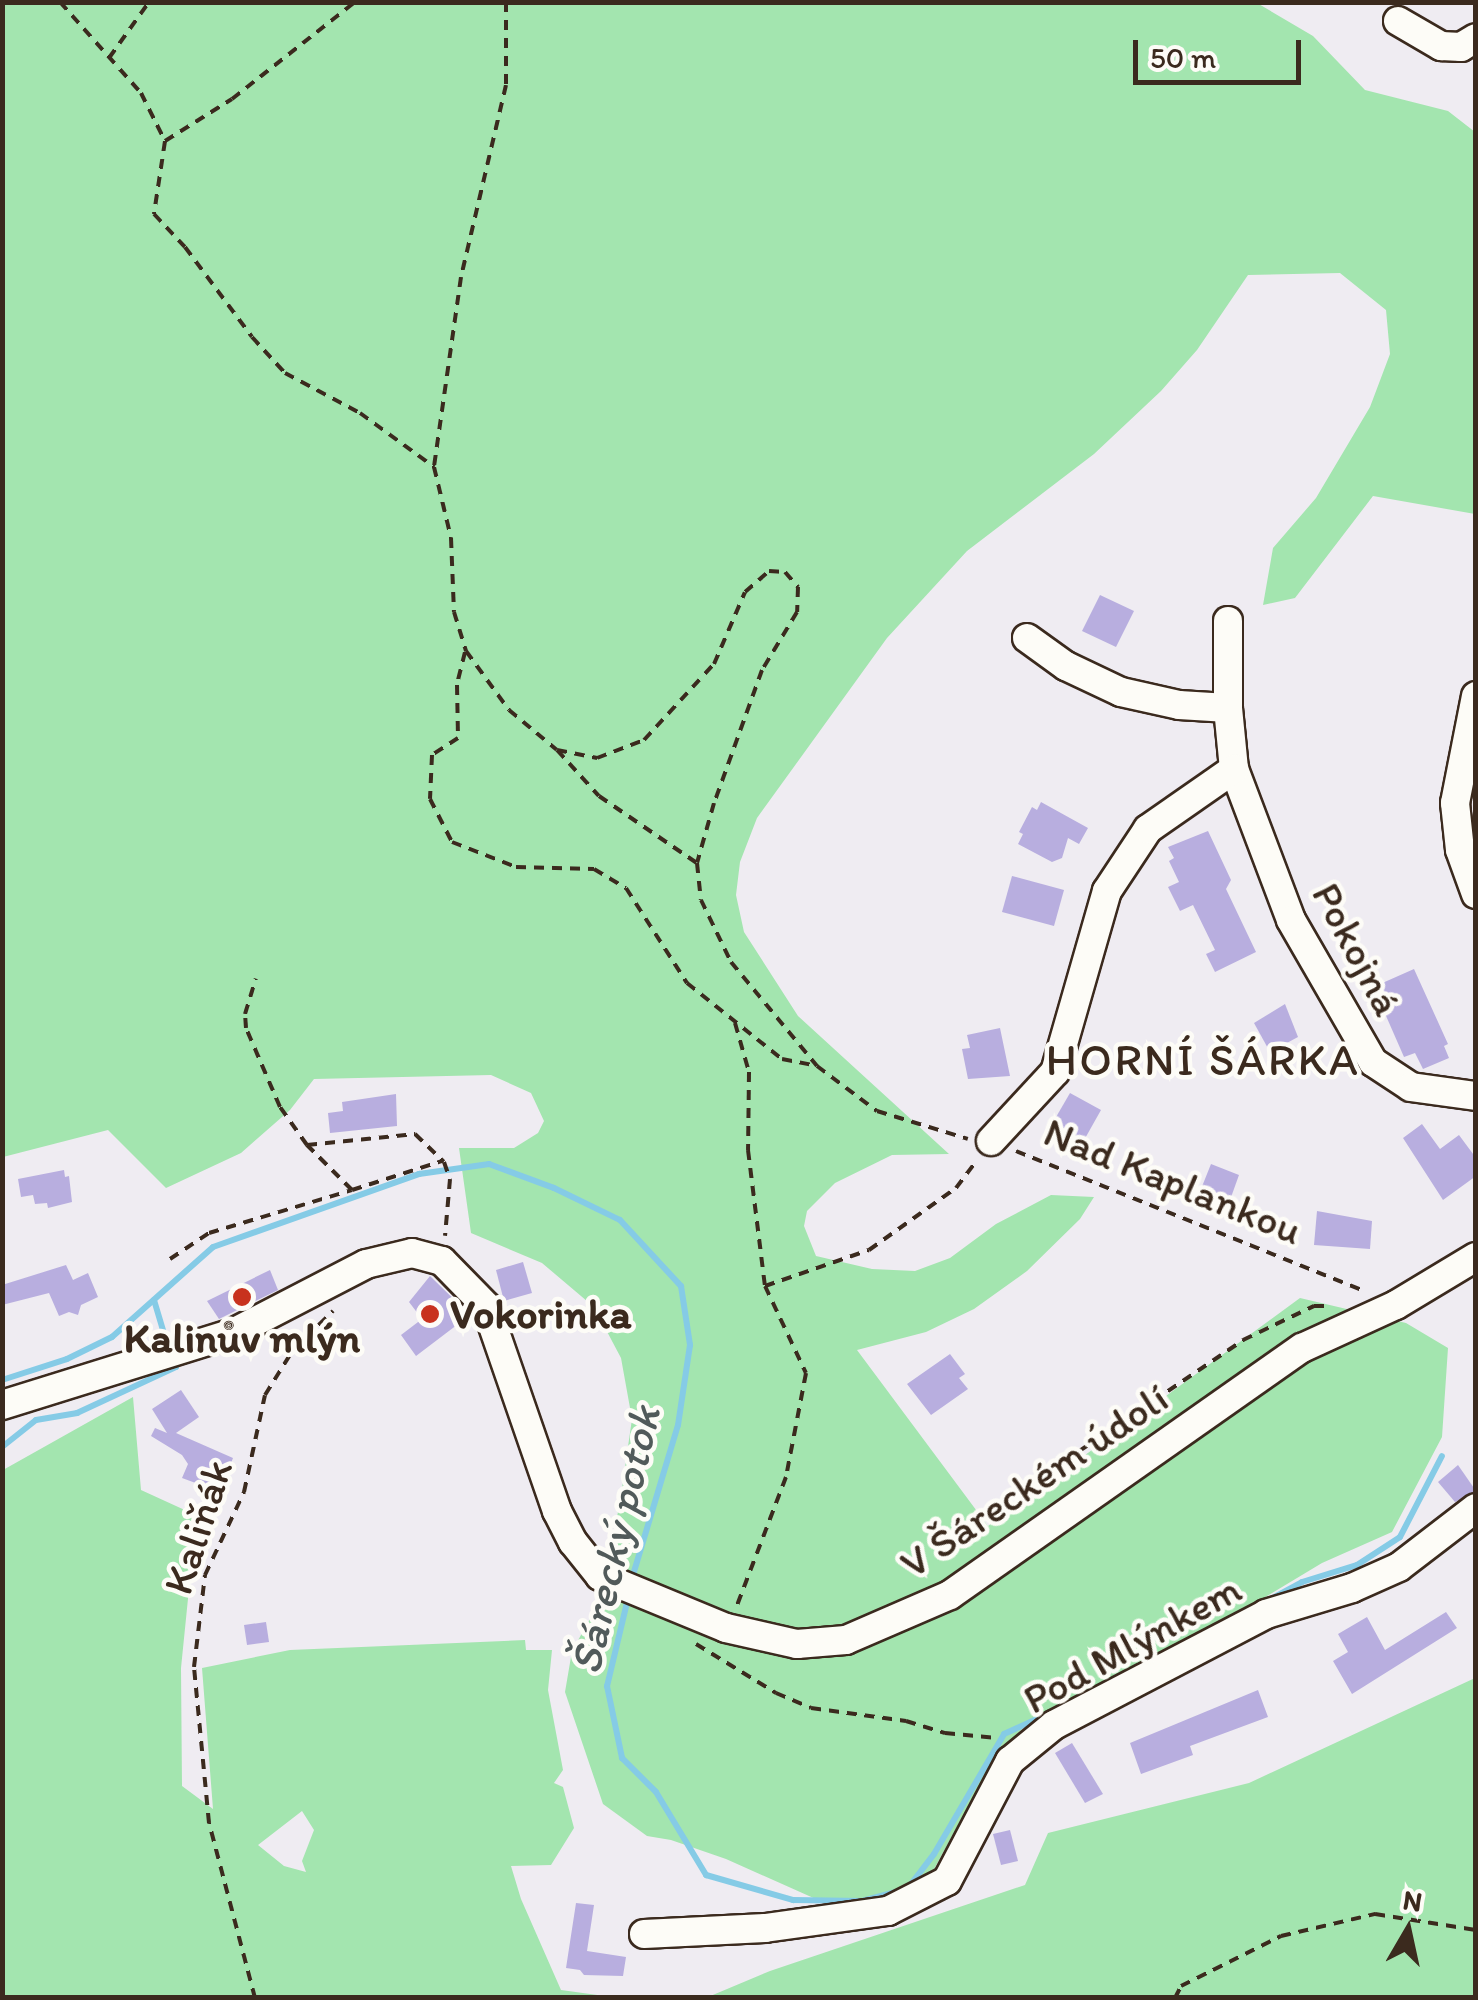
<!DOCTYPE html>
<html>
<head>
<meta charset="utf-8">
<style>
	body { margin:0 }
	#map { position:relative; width:1478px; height:2000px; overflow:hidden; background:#efecf2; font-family:Itim,sans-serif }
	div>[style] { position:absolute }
	.green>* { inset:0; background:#a3e5af }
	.stream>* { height:6px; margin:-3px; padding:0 3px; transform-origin:3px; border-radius:3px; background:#85cbe6 }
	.building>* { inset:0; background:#b8aedf }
	.path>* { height:4px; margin-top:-2px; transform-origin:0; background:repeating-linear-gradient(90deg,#3b2a1e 0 10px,transparent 0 18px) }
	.roads { filter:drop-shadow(2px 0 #3b2a1e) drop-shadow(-2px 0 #3b2a1e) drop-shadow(0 2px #3b2a1e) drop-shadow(0 -2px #3b2a1e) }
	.minor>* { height:28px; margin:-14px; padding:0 14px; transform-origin:14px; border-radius:14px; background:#fdfcf7 }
	.dots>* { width:28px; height:28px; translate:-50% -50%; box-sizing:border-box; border:5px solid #fdfcf7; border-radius:50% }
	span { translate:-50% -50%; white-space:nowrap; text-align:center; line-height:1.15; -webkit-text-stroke:9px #fdfcf7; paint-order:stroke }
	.street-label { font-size:42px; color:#3b2a1e }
	.poi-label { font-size:42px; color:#3b2a1e; font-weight:700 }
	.left { translate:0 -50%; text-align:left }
	.neighbourhood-label { font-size:45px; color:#3b2a1e; letter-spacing:2.5px }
	.water-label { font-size:45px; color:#515a5a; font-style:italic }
	.frame { position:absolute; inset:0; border:5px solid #3b2a1e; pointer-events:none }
	.north { position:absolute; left:1358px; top:1880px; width:100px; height:100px; -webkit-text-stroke:8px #fdfcf7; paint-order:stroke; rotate:9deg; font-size:28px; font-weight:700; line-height:40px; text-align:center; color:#3b2a1e }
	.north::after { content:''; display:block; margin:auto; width:35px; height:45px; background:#3b2a1e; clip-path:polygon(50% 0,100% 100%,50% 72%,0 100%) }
	.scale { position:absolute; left:1133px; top:40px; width:168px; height:45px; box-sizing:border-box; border:5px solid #3b2a1e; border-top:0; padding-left:12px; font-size:30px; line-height:35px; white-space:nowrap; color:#3b2a1e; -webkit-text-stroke:8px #fdfcf7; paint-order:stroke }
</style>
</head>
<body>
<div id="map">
	<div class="green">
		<div style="clip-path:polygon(2px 3px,1257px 3px,1313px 36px,1365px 90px,1448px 111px,1475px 132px,1475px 514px,1373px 496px,1295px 598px,1263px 605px,1273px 548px,1316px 498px,1370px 407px,1390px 354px,1386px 310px,1340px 273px,1248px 275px,1197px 350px,1161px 391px,1094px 454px,967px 551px,887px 638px,757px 818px,740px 862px,736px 895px,744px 932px,798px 1016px,949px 1154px,892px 1155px,835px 1183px,807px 1211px,804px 1226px,816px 1256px,872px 1269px,915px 1271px,950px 1258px,996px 1224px,1051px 1195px,1094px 1197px,1080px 1219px,1027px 1271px,974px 1309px,926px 1332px,857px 1350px,988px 1526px,1300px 1298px,1406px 1323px,1448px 1348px,1442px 1437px,1392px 1532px,1322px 1563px,1214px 1628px,1024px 1727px,994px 1758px,932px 1873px,862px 1907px,818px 1900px,726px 1859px,671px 1840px,647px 1836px,603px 1804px,565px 1692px,572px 1651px,604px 1594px,622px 1488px,632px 1419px,621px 1358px,594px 1307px,542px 1263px,471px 1233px,459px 1148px,514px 1148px,538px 1133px,544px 1121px,531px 1093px,491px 1075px,314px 1079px,290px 1110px,241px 1153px,166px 1188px,108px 1130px,3px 1157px)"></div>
		<div style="clip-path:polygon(evenodd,133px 1397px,141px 1490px,211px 1522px,191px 1569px,181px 1668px,182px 1786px,213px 1809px,202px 1668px,290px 1650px,525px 1640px,526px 1650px,552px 1650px,548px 1690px,563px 1770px,554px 1783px,563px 1787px,574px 1828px,551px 1865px,511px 1866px,521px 1899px,561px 1990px,612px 1997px,3px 1997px,3px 1470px,133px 1397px,302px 1811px,314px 1830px,302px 1861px,306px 1872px,284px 1866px,258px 1845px,302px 1811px)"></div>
		<div style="clip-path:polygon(1475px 1678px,1475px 1997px,708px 1997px,770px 1971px,1025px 1885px,1048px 1833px,1249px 1783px)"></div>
	</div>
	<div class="stream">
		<div style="left:154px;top:1300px;width:49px;rotate:73.4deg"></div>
		<div style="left:2px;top:1380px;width:68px;rotate:-17.9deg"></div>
		<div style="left:67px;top:1359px;width:50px;rotate:-26.1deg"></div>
		<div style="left:112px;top:1337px;width:135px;rotate:-41.7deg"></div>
		<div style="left:213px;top:1247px;width:219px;rotate:-19.5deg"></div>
		<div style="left:419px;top:1174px;width:71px;rotate:-8.1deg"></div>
		<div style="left:489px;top:1164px;width:69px;rotate:20.3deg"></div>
		<div style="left:554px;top:1188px;width:73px;rotate:25.9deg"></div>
		<div style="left:620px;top:1220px;width:90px;rotate:47.3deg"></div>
		<div style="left:681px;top:1286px;width:60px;rotate:81.3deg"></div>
		<div style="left:690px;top:1345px;width:81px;rotate:98.5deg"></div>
		<div style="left:678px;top:1425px;width:164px;rotate:106.7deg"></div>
		<div style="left:2px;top:1447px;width:43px;rotate:-38.5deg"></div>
		<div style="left:36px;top:1420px;width:42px;rotate:-9.7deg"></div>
		<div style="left:77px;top:1413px;width:109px;rotate:-24.9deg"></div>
		<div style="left:176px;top:1367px;width:9px;rotate:-108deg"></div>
		<div style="left:629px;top:1594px;width:95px;rotate:103.4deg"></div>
		<div style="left:607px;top:1686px;width:74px;rotate:78.2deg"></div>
		<div style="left:622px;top:1758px;width:48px;rotate:45deg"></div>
		<div style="left:656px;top:1792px;width:97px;rotate:58.9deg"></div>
		<div style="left:706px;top:1875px;width:91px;rotate:16deg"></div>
		<div style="left:793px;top:1900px;width:69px;rotate:0.8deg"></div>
		<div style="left:862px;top:1901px;width:35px;rotate:-15deg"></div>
		<div style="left:1265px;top:1602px;width:42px;rotate:-28.4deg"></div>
		<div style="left:1302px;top:1582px;width:58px;rotate:-17.2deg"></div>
		<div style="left:1357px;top:1565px;width:51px;rotate:-33.1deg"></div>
		<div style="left:1400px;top:1537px;width:91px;rotate:-62.6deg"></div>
		<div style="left:908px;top:1888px;width:43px;rotate:-52.6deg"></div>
		<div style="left:934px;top:1854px;width:139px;rotate:-59.7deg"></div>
		<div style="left:1004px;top:1734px;width:51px;rotate:-24.5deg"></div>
	</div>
	<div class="building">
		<div style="clip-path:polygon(1100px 595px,1134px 611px,1116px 647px,1082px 631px)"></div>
		<div style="clip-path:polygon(1041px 802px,1088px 828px,1079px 844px,1068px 838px,1062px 858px,1052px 862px,1018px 844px,1023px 834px,1019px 832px,1032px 807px,1037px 810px)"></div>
		<div style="clip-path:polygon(1208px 831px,1231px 880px,1226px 889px,1256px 952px,1215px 972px,1206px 954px,1215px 950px,1193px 905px,1180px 911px,1168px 887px,1179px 882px,1169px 861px,1174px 858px,1168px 847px)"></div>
		<div style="clip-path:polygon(1012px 876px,1064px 890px,1054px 926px,1002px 912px)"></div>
		<div style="clip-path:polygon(1414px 969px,1448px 1044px,1444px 1046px,1449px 1058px,1423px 1069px,1415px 1053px,1404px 1057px,1383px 1009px,1372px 1014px,1362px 992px)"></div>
		<div style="clip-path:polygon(1285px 1004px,1298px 1037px,1270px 1052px,1254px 1023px)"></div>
		<div style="clip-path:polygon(1000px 1028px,1010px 1076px,968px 1079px,962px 1049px,970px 1048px,967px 1035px)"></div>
		<div style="clip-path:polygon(1070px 1093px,1101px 1110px,1083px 1142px,1052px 1124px)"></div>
		<div style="clip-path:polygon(396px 1094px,397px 1126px,330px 1133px,328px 1113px,343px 1111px,342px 1102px)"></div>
		<div style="clip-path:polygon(1422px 1124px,1440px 1149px,1459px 1135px,1476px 1158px,1476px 1176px,1443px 1200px,1403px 1138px)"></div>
		<div style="clip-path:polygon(1211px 1164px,1239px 1175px,1230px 1200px,1201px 1189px)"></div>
		<div style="clip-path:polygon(64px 1170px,65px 1177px,69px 1176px,72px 1202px,48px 1208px,47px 1203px,35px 1204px,33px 1195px,21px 1197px,18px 1179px)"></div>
		<div style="clip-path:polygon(1317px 1211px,1372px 1221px,1370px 1249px,1314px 1245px)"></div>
		<div style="clip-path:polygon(523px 1262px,532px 1293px,504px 1301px,496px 1270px)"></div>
		<div style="clip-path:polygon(66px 1265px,73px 1280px,88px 1273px,98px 1297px,81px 1305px,78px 1315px,69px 1312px,59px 1316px,49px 1293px,2px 1305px,2px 1285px)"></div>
		<div style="clip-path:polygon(270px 1270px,278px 1290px,219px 1319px,207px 1301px)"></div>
		<div style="clip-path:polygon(430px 1276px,470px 1315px,416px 1356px,401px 1335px,422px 1319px,409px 1302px)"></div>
		<div style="clip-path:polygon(950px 1354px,965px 1374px,959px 1378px,968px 1389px,931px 1415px,907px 1384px)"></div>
		<div style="clip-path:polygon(181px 1390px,199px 1417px,176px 1433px,233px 1458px,220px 1492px,182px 1478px,188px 1464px,182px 1455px,151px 1436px,155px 1428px,167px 1433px,152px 1409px)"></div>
		<div style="clip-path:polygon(1458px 1465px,1476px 1491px,1455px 1502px,1438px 1482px)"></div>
		<div style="clip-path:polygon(1446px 1612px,1457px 1628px,1352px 1694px,1333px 1661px,1348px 1652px,1338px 1634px,1367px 1617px,1385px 1650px)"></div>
		<div style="clip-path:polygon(266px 1622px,269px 1642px,247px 1645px,244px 1625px)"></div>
		<div style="clip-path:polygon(1258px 1690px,1268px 1717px,1190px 1746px,1193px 1755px,1141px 1774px,1130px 1743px)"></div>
		<div style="clip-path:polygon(1072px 1743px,1103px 1794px,1085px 1803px,1055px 1753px)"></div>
		<div style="clip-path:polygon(1010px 1830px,1018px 1861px,1001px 1865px,993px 1834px)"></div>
		<div style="clip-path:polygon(576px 1903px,594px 1905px,587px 1951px,626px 1957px,623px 1976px,584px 1975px,580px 1970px,566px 1968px)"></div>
	</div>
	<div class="path">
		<div style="left:60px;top:2px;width:122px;rotate:48.3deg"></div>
		<div style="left:141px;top:93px;width:54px;rotate:63.4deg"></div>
		<div style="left:165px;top:141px;width:74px;rotate:98.6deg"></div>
		<div style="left:154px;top:214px;width:45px;rotate:46.8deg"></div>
		<div style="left:185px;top:247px;width:112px;rotate:53.3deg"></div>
		<div style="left:252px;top:337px;width:49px;rotate:47.5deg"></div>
		<div style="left:285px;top:373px;width:85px;rotate:28.1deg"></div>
		<div style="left:360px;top:413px;width:92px;rotate:36.1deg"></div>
		<div style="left:506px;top:2px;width:83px;rotate:90deg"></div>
		<div style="left:506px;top:85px;width:197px;rotate:103.2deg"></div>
		<div style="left:461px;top:277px;width:192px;rotate:98.1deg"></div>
		<div style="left:434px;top:467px;width:73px;rotate:76.5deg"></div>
		<div style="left:451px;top:538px;width:74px;rotate:87.7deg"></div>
		<div style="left:454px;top:612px;width:41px;rotate:72.9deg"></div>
		<div style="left:466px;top:651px;width:73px;rotate:53.9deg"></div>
		<div style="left:509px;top:710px;width:62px;rotate:39.8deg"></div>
		<div style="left:557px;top:750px;width:62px;rotate:47.6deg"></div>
		<div style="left:599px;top:796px;width:119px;rotate:34.4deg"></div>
		<div style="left:109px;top:58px;width:69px;rotate:-54.5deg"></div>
		<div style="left:165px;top:141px;width:79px;rotate:-32.1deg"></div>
		<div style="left:232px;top:99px;width:157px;rotate:-38.3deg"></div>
		<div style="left:465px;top:652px;width:34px;rotate:104deg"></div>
		<div style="left:457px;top:685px;width:53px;rotate:88.9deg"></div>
		<div style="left:458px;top:738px;width:31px;rotate:147deg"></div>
		<div style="left:432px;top:755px;width:44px;rotate:92.6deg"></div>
		<div style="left:430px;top:799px;width:48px;rotate:62.9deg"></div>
		<div style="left:452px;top:842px;width:69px;rotate:21.3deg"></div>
		<div style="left:516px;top:867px;width:78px;rotate:1.5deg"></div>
		<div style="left:594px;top:869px;width:37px;rotate:31deg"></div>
		<div style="left:626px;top:888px;width:113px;rotate:57.3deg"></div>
		<div style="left:687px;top:983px;width:122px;rotate:38.7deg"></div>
		<div style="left:782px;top:1059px;width:36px;rotate:11deg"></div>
		<div style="left:557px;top:750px;width:41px;rotate:11.3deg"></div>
		<div style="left:597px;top:758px;width:50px;rotate:-21deg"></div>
		<div style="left:644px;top:740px;width:103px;rotate:-47.4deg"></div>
		<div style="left:714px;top:664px;width:78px;rotate:-66.7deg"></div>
		<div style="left:745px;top:592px;width:32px;rotate:-41deg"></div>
		<div style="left:769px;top:571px;width:16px;rotate:4deg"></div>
		<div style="left:785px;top:572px;width:20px;rotate:49deg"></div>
		<div style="left:798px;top:587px;width:25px;rotate:92deg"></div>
		<div style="left:797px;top:612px;width:68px;rotate:121.1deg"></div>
		<div style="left:762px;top:670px;width:141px;rotate:109.8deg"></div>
		<div style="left:714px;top:803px;width:62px;rotate:105.8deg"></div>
		<div style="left:697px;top:863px;width:37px;rotate:84deg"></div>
		<div style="left:701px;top:900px;width:69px;rotate:64.2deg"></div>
		<div style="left:731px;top:962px;width:135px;rotate:50.4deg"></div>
		<div style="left:817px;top:1066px;width:75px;rotate:36.9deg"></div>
		<div style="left:877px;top:1111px;width:95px;rotate:17.1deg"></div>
		<div style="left:735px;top:1023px;width:51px;rotate:74.1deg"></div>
		<div style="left:749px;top:1072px;width:78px;rotate:90.7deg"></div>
		<div style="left:748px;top:1150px;width:137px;rotate:82.9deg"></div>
		<div style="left:765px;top:1286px;width:96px;rotate:64.8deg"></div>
		<div style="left:806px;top:1373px;width:106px;rotate:100.9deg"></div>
		<div style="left:786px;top:1477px;width:137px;rotate:110.9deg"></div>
		<div style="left:307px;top:1145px;width:109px;rotate:-5.8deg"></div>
		<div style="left:415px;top:1134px;width:40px;rotate:44deg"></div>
		<div style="left:444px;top:1162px;width:18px;rotate:71deg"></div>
		<div style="left:450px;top:1179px;width:57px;rotate:95deg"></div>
		<div style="left:1016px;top:1151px;width:375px;rotate:21.9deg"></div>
		<div style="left:352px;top:1190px;width:95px;rotate:-17.9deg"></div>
		<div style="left:170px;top:1259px;width:47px;rotate:-33.7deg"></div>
		<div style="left:209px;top:1233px;width:149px;rotate:-16.7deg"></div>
		<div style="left:352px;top:1190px;width:64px;rotate:-135deg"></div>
		<div style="left:307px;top:1145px;width:47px;rotate:-125.4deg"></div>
		<div style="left:280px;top:1107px;width:86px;rotate:-113.3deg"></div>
		<div style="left:246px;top:1028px;width:14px;rotate:-94deg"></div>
		<div style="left:245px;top:1014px;width:37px;rotate:-73deg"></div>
		<div style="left:765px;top:1286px;width:110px;rotate:-19.1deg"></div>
		<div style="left:869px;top:1250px;width:107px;rotate:-35.5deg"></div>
		<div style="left:956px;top:1188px;width:34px;rotate:-53deg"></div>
		<div style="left:1004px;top:1502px;width:289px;rotate:-34.1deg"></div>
		<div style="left:1243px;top:1340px;width:79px;rotate:-25.6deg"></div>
		<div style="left:1314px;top:1306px;width:17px"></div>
		<div style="left:696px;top:1644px;width:94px;rotate:31.5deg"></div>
		<div style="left:776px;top:1693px;width:38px;rotate:23deg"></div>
		<div style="left:811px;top:1708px;width:96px;rotate:7.8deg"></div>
		<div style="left:906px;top:1721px;width:41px;rotate:17.1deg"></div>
		<div style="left:945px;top:1733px;width:52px;rotate:5.5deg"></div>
		<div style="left:255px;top:1998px;width:181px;rotate:-104.7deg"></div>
		<div style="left:209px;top:1823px;width:157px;rotate:-95.5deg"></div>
		<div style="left:194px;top:1667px;width:93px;rotate:-83.2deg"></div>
		<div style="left:205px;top:1575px;width:92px;rotate:-64.8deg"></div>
		<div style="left:244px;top:1492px;width:99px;rotate:-77.8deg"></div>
		<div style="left:265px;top:1395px;width:53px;rotate:-58.1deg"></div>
		<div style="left:293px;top:1350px;width:56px;rotate:-44.3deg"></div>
		<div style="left:1175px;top:1998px;width:13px;rotate:-63deg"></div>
		<div style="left:1181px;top:1986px;width:112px;rotate:-26.6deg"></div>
		<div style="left:1281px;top:1936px;width:97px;rotate:-13.2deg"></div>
		<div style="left:1375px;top:1914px;width:102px;rotate:9deg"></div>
	</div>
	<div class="roads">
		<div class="minor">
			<div style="left:1398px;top:21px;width:50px;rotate:30.2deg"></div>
			<div style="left:1441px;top:46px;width:20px;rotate:3deg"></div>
			<div style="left:1461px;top:47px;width:17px;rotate:-31deg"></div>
			<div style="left:1228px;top:621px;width:87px;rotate:90deg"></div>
			<div style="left:1228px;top:708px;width:61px;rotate:84.4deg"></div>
			<div style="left:1234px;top:769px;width:161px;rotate:69.3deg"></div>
			<div style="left:1291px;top:920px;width:164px;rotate:60deg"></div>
			<div style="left:1373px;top:1062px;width:45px;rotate:33.3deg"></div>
			<div style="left:1411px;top:1087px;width:66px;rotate:7.9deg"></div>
			<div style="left:1027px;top:638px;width:48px;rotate:35.7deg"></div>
			<div style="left:1066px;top:666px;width:61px;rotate:25.3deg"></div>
			<div style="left:1121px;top:692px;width:59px;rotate:12.6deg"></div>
			<div style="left:1179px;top:705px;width:49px;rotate:3.5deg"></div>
			<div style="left:1476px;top:696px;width:109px;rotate:101.1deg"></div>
			<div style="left:1455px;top:803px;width:47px;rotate:83.9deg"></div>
			<div style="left:1460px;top:850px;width:47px;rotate:70deg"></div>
			<div style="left:991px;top:1141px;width:94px;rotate:-47.2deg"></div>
			<div style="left:1055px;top:1072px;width:188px;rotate:-74deg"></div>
			<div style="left:1107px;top:891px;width:74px;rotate:-56.5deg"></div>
			<div style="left:1148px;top:829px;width:105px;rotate:-34.9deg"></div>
			<div style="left:2px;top:1405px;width:242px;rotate:-17.3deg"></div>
			<div style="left:233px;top:1333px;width:150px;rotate:-27.4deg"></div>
			<div style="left:366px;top:1264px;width:47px;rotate:-13.4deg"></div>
			<div style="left:412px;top:1253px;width:31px;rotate:15deg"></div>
			<div style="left:442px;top:1261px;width:63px;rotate:45.6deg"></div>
			<div style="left:486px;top:1306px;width:217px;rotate:70.9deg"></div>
			<div style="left:557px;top:1511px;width:35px;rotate:63deg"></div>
			<div style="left:573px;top:1542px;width:43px;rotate:51.5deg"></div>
			<div style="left:600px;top:1576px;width:136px;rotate:22.4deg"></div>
			<div style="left:726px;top:1628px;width:73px;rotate:12.7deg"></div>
			<div style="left:797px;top:1644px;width:49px;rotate:-4.7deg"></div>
			<div style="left:846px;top:1640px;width:113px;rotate:-23.4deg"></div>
			<div style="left:950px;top:1595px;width:430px;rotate:-35.1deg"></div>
			<div style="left:1302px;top:1348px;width:103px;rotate:-24.6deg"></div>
			<div style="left:1396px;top:1305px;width:93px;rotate:-31deg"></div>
			<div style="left:644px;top:1934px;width:121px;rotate:-2.8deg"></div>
			<div style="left:765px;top:1928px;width:124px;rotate:-7.9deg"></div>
			<div style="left:888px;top:1911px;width:66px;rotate:-27deg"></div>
			<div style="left:947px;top:1881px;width:136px;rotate:-62.3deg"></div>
			<div style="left:1010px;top:1761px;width:57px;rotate:-39.3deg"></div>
			<div style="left:1054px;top:1725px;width:239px;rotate:-27.6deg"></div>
			<div style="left:1266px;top:1614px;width:90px;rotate:-16.8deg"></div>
			<div style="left:1352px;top:1588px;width:51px;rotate:-24.1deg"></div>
			<div style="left:1399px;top:1567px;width:97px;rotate:-37.5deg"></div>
		</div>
	</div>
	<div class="dots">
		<div style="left:242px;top:1297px;background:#c8321e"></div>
		<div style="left:430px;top:1314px;background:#c8321e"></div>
	</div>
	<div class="street-label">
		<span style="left:1357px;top:949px;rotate:62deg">Pokojná</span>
		<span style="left:1173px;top:1181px;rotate:22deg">Nad Kaplankou</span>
		<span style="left:1034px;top:1481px;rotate:-34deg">V Šáreckém údolí</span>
		<span style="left:198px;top:1527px;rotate:-72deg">Kaliňák</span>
		<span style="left:1132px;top:1644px;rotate:-29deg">Pod Mlýnkem</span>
	</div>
	<div class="poi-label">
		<span class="left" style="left:450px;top:1314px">Vokorinka</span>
		<span style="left:242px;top:1338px">Kalinův mlýn</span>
	</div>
	<div class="neighbourhood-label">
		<span style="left:1203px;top:1060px">HORNÍ ŠÁRKA</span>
	</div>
	<div class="water-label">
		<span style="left:615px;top:1540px;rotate:-77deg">Šárecký potok</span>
	</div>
	<div class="frame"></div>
	<div class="north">N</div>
	<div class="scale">50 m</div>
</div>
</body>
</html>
